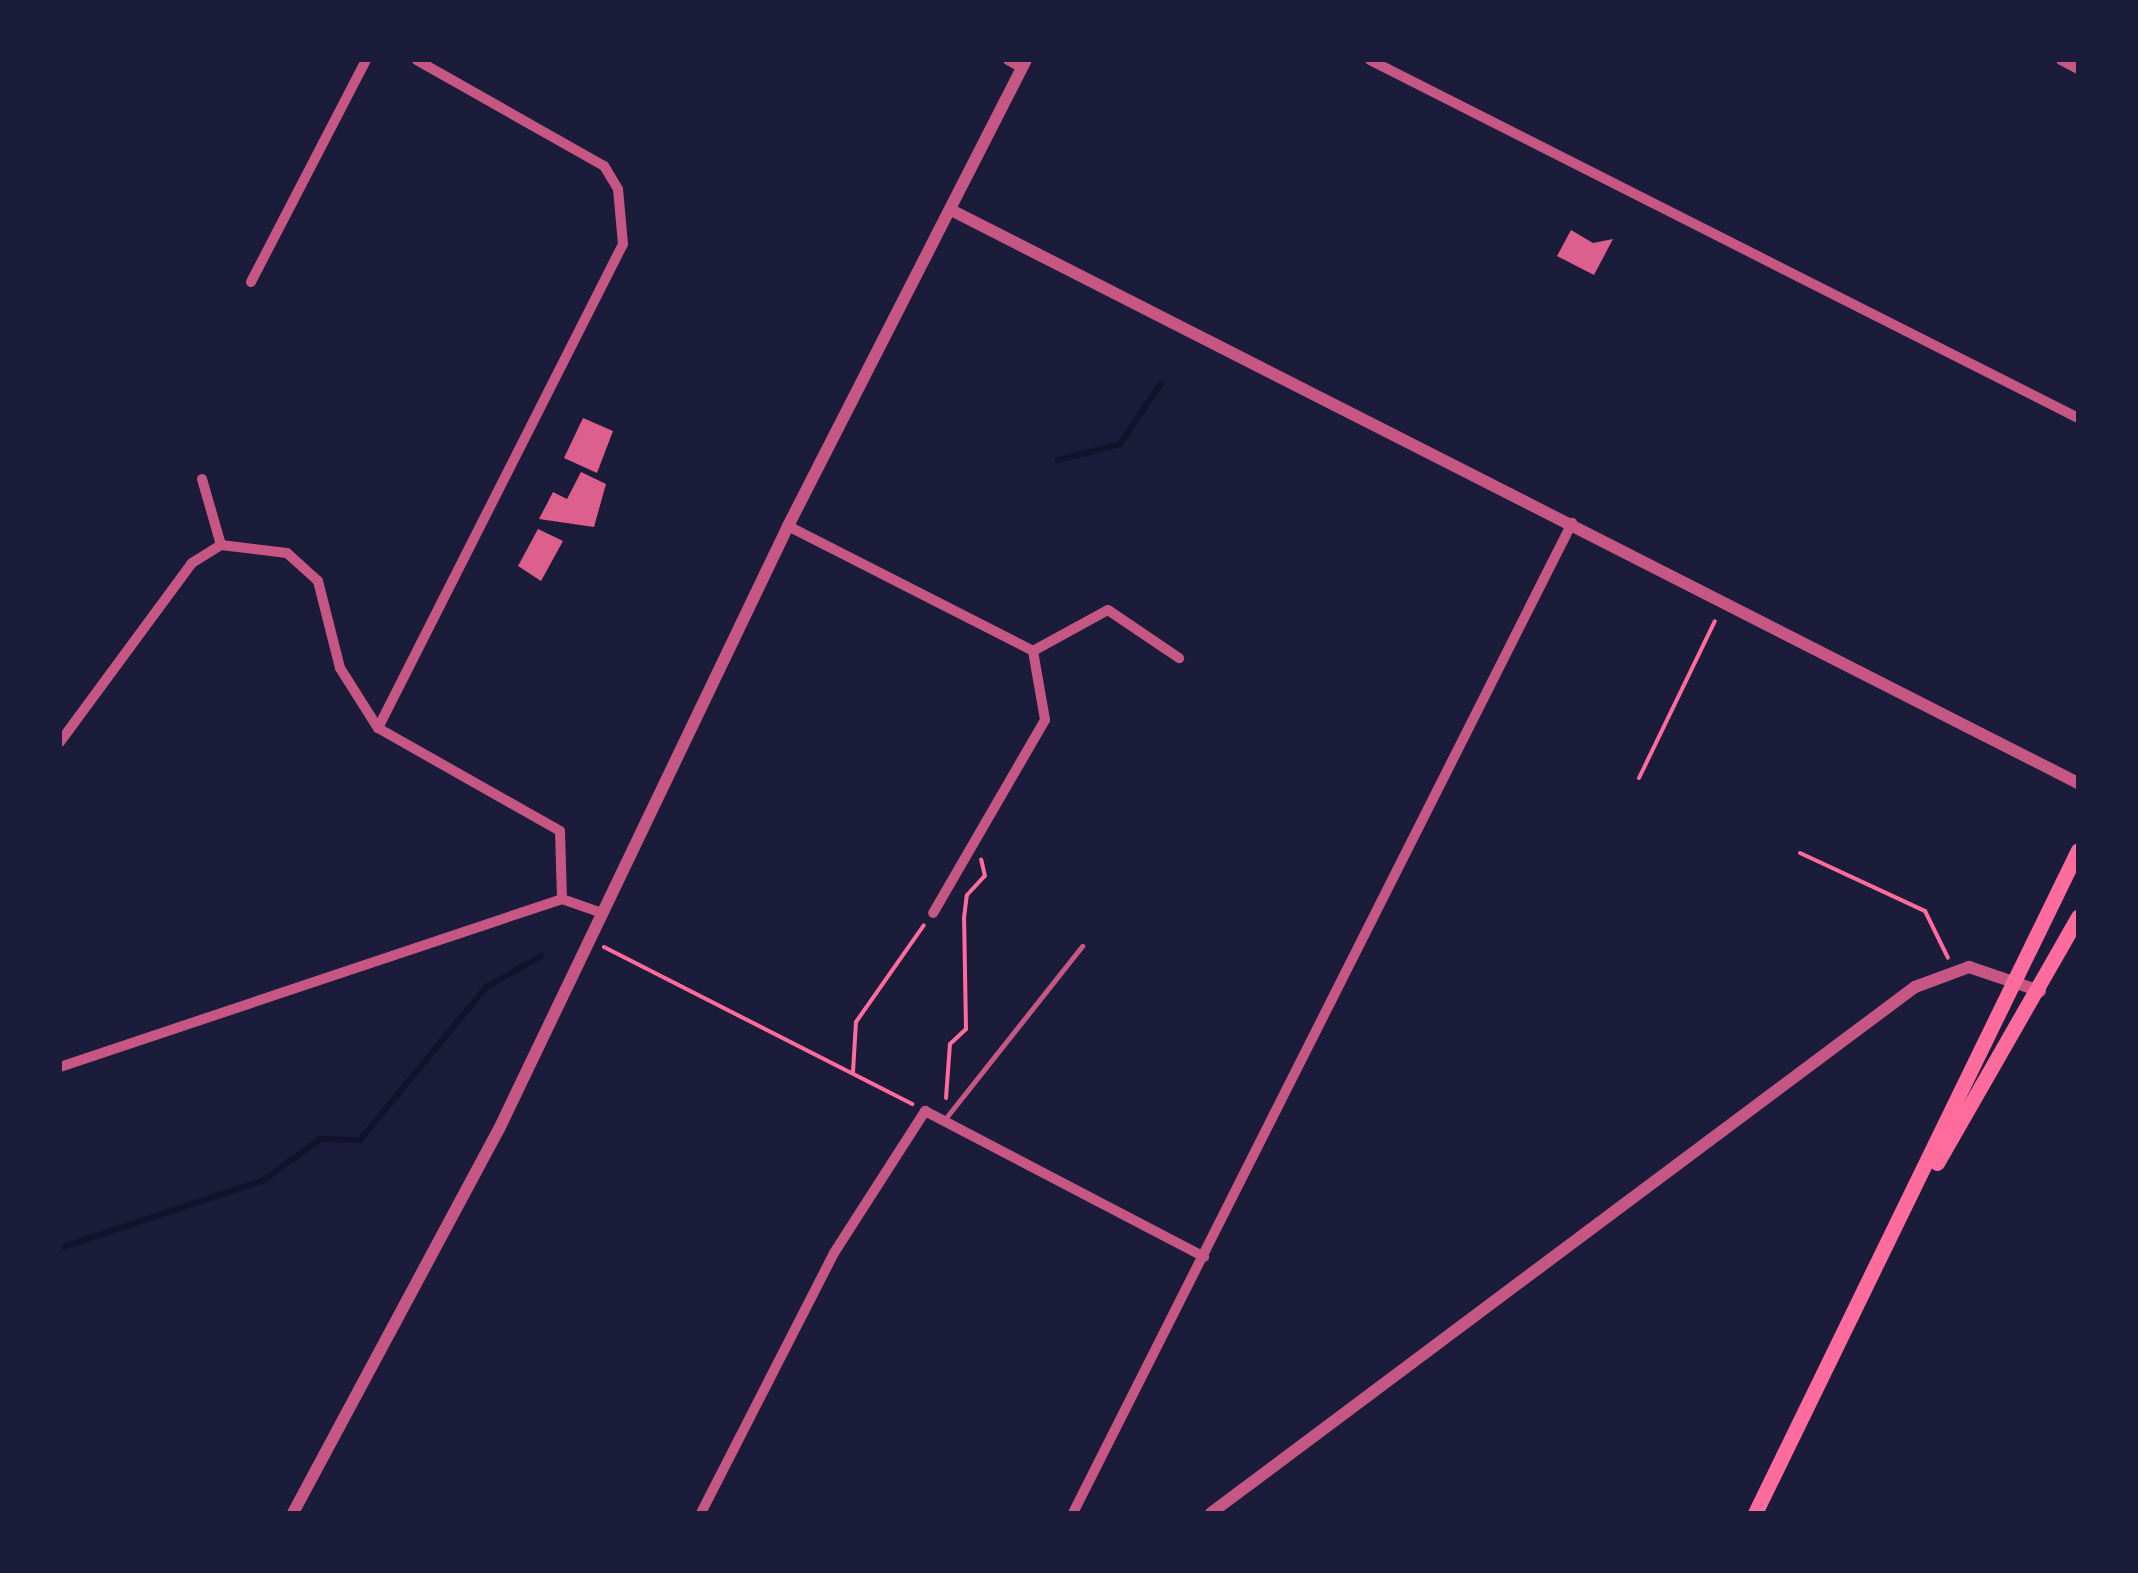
<!DOCTYPE html>
<html>
<head>
<meta charset="utf-8">
<style>
	body { margin:0 }
	#map { position:relative; width:2138px; height:1573px; overflow:hidden; background:#1b1b3a; font-family:Ubuntu,sans-serif }
	div>[style] { position:absolute }
	.stream>* { height:6px; margin:-3px; padding:0 3px; transform-origin:3px; border-radius:3px; background:#12122b }
	.building>* { inset:0; background:#dd5f8e }
	.path>* { height:4px; margin:-2px; padding:0 2px; transform-origin:2px; border-radius:2px; background:#ff6b9d }
	.service>* { height:5px; margin:-2.5px; padding:0 2.5px; transform-origin:2.5px; border-radius:2.5px; background:#c65784 }
	.minor>* { height:10px; margin:-5px; padding:0 5px; transform-origin:5px; border-radius:5px; background:#c65784 }
	.tertiary>* { height:12px; margin:-6px; padding:0 6px; transform-origin:6px; border-radius:6px; background:#c65784 }
	.secondary>* { height:15px; margin:-7.5px; padding:0 7.5px; transform-origin:7.5px; border-radius:7.5px; background:#ff6b9d }
	span { translate:-50% -50%; white-space:nowrap; text-align:center; line-height:1.15; -webkit-text-stroke:10px #1b1b3a; paint-order:stroke }
	.frame { position:absolute; inset:0; border:62px solid #1b1b3a; pointer-events:none }
</style>
</head>
<body>
<div id="map">
	<div class="stream">
		<div style="left:1058px;top:460px;width:64px;rotate:-14.5deg"></div>
		<div style="left:1120px;top:444px;width:73px;rotate:-56.1deg"></div>
		<div style="left:60px;top:1248px;width:215px;rotate:-18.4deg"></div>
		<div style="left:264px;top:1180px;width:69px;rotate:-36.2deg"></div>
		<div style="left:320px;top:1139px;width:40px;rotate:1.4deg"></div>
		<div style="left:360px;top:1140px;width:198px;rotate:-50.5deg"></div>
		<div style="left:486px;top:987px;width:63px;rotate:-29.4deg"></div>
	</div>
	<div class="building">
		<div style="clip-path:polygon(1571px 230px,1593px 243px,1613px 239px,1594px 275px,1557px 256px)"></div>
		<div style="clip-path:polygon(583px 418px,613px 431px,597px 473px,564px 458px)"></div>
		<div style="clip-path:polygon(581px 472px,606px 484px,594px 527px,539px 519px,553px 492px,567px 499px)"></div>
		<div style="clip-path:polygon(538px 529px,563px 541px,541px 581px,518px 566px)"></div>
	</div>
	<div class="path">
		<div style="left:1639px;top:778px;width:174px;rotate:-64.2deg"></div>
		<div style="left:1800px;top:853px;width:138px;rotate:24.9deg"></div>
		<div style="left:1925px;top:911px;width:52px;rotate:63.9deg"></div>
		<div style="left:604px;top:947px;width:346px;rotate:27deg"></div>
		<div style="left:853px;top:1072px;width:50px;rotate:-86.6deg"></div>
		<div style="left:856px;top:1022px;width:118px;rotate:-55deg"></div>
		<div style="left:946px;top:1098px;width:54px;rotate:-85.8deg"></div>
		<div style="left:950px;top:1044px;width:22px;rotate:-43deg"></div>
		<div style="left:966px;top:1029px;width:111px;rotate:-91deg"></div>
		<div style="left:964px;top:918px;width:23px;rotate:-83deg"></div>
		<div style="left:967px;top:895px;width:26px;rotate:-47deg"></div>
		<div style="left:985px;top:876px;width:17px;rotate:-103deg"></div>
	</div>
	<div class="service">
		<div style="left:945px;top:1119px;width:221px;rotate:-51.6deg"></div>
	</div>
	<div class="minor">
		<div style="left:1008px;top:60px;width:16px;rotate:30deg"></div>
		<div style="left:1370px;top:60px;width:793px;rotate:26.82deg"></div>
		<div style="left:2061px;top:60px;width:19px;rotate:28deg"></div>
		<div style="left:251px;top:282px;width:250px;rotate:-62.6deg"></div>
		<div style="left:202px;top:479px;width:69px;rotate:73.9deg"></div>
		<div style="left:788px;top:526px;width:275px;rotate:27deg"></div>
		<div style="left:1033px;top:651px;width:70px;rotate:80.1deg"></div>
		<div style="left:1045px;top:720px;width:223px;rotate:120.1deg"></div>
		<div style="left:1033px;top:651px;width:85px;rotate:-28.7deg"></div>
		<div style="left:1108px;top:610px;width:86px;rotate:34.1deg"></div>
		<div style="left:378px;top:728px;width:542px;rotate:-63.15deg"></div>
		<div style="left:623px;top:244px;width:55px;rotate:-95.2deg"></div>
		<div style="left:618px;top:189px;width:27px;rotate:-121deg"></div>
		<div style="left:604px;top:166px;width:215px;rotate:-150.5deg"></div>
		<div style="left:60px;top:742px;width:222px;rotate:-53.6deg"></div>
		<div style="left:192px;top:563px;width:34px;rotate:-32deg"></div>
		<div style="left:221px;top:545px;width:66px;rotate:6.9deg"></div>
		<div style="left:287px;top:553px;width:42px;rotate:42.1deg"></div>
		<div style="left:318px;top:581px;width:90px;rotate:75.8deg"></div>
		<div style="left:340px;top:668px;width:71px;rotate:57.7deg"></div>
		<div style="left:378px;top:728px;width:209px;rotate:29.5deg"></div>
		<div style="left:560px;top:831px;width:68px;rotate:88.3deg"></div>
		<div style="left:60px;top:1067px;width:529px;rotate:-18.5deg"></div>
		<div style="left:562px;top:899px;width:42px;rotate:19.3deg"></div>
		<div style="left:701px;top:1513px;width:292px;rotate:-62.9deg"></div>
		<div style="left:834px;top:1253px;width:169px;rotate:-57.3deg"></div>
		<div style="left:925px;top:1111px;width:315px;rotate:27.6deg"></div>
		<div style="left:1073px;top:1513px;width:1109px;rotate:-63.25deg"></div>
	</div>
	<div class="tertiary">
		<div style="left:951px;top:210px;width:1264px;rotate:26.95deg"></div>
		<div style="left:293px;top:1513px;width:436px;rotate:-61.8deg"></div>
		<div style="left:499px;top:1129px;width:669px;rotate:-64.39deg"></div>
		<div style="left:788px;top:526px;width:523px;rotate:-62.95deg"></div>
		<div style="left:1211px;top:1513px;width:879px;rotate:-36.77deg"></div>
		<div style="left:1915px;top:987px;width:58px;rotate:-20.3deg"></div>
		<div style="left:1969px;top:967px;width:75px;rotate:18.7deg"></div>
	</div>
	<div class="secondary">
		<div style="left:1937px;top:1163px;width:284px;rotate:-60.2deg"></div>
		<div style="left:1755px;top:1513px;width:737px;rotate:-64.03deg"></div>
	</div>
	<div class="frame"></div>
</div>
</body>
</html>
